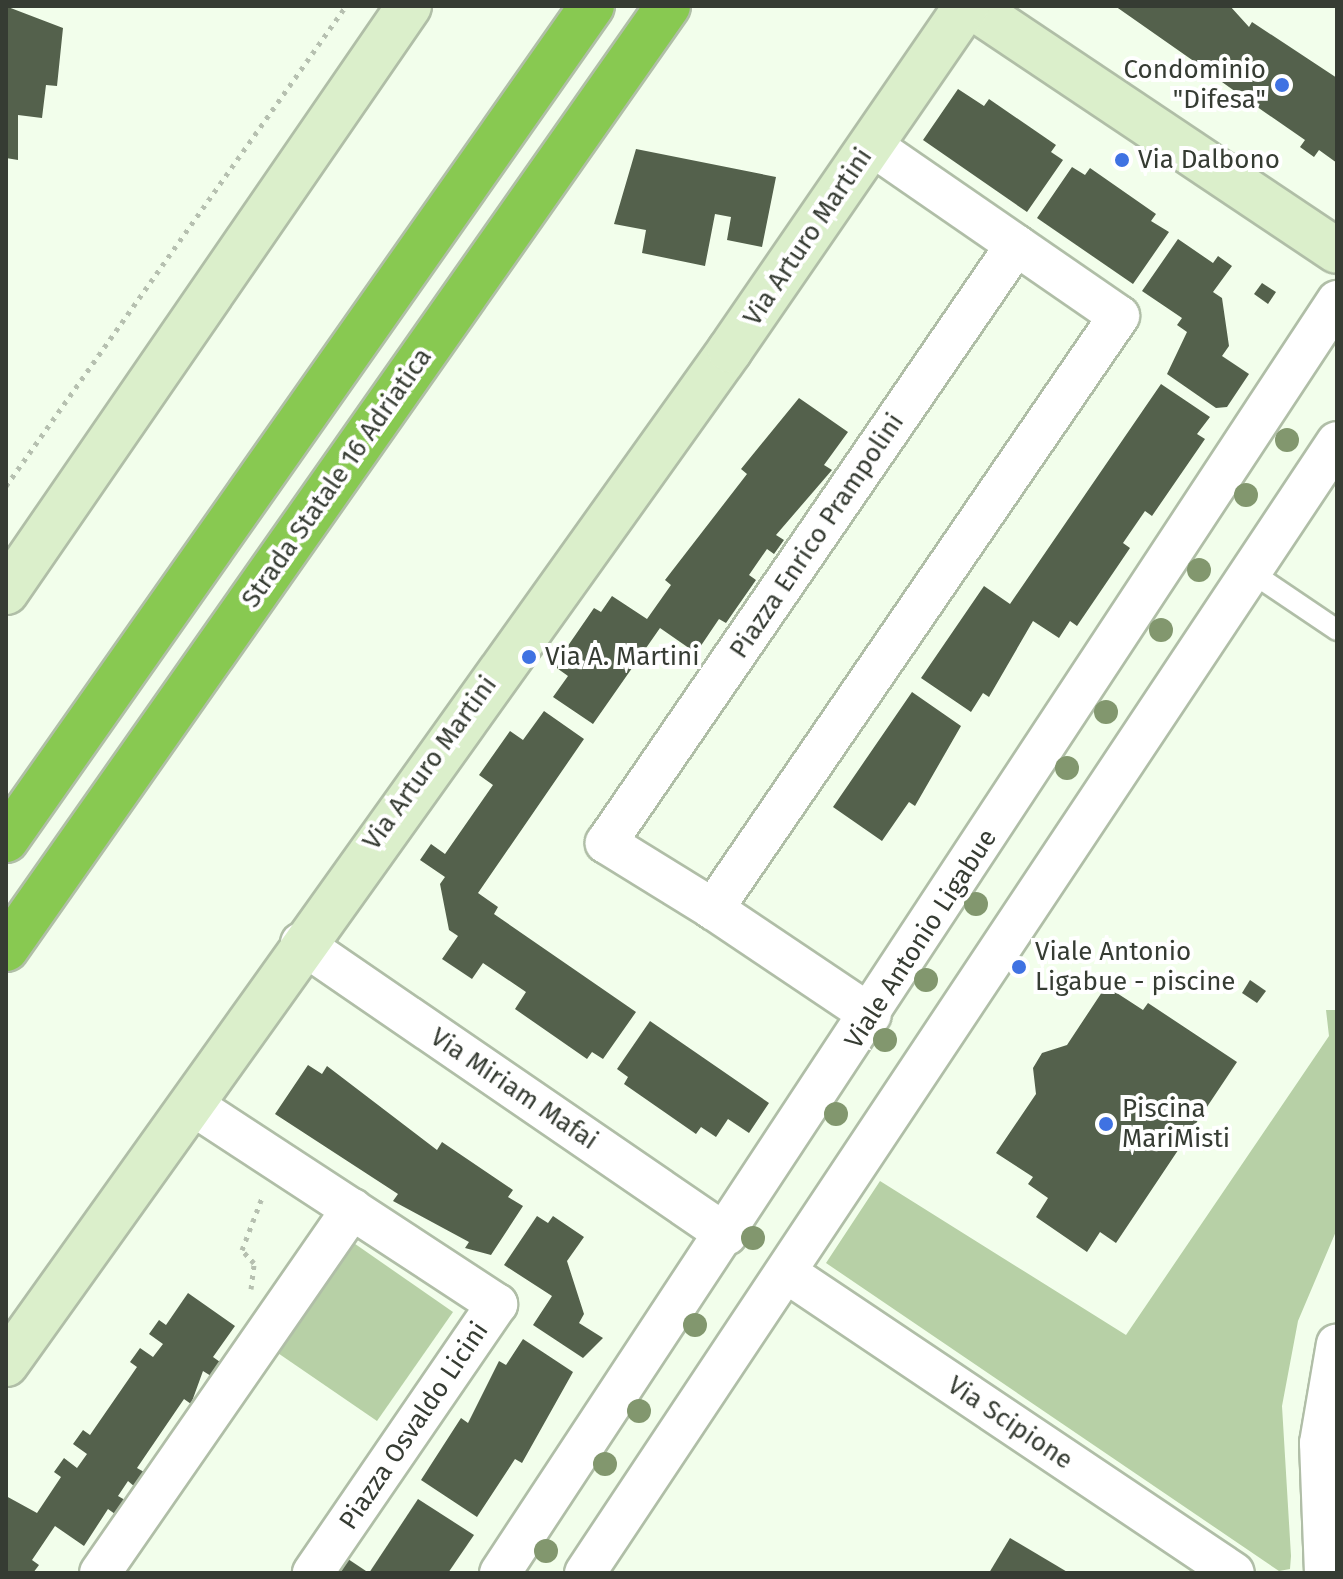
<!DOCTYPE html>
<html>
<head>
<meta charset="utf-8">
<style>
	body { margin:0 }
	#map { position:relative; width:1343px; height:1579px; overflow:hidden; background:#f2feeb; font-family:"Fira Sans",sans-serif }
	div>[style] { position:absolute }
	.green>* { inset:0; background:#b7d0a6 }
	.building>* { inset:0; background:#54614c }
	.path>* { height:5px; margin-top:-2.5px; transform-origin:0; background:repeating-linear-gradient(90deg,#b6c0b0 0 4px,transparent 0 10px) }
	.roads { filter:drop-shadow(2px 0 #b0bea7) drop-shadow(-2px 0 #b0bea7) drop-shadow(0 2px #b0bea7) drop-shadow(0 -2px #b0bea7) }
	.lane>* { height:20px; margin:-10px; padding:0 10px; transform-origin:10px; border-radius:10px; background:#fff }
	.street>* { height:40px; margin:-20px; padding:0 20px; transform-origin:20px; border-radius:20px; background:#fff }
	.secondary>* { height:44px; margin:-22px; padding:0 22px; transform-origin:22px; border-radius:22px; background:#dbefcb }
	.highway>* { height:44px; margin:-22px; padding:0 22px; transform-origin:22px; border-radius:22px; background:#88c951 }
	.trees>* { width:24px; height:24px; margin:-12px; border-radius:50%; background:#82976e }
	.dots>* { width:22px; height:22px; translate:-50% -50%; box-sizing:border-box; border:4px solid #fff; border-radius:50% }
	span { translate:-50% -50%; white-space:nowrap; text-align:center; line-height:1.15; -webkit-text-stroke:8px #fff; paint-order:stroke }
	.poi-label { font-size:26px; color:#363c33 }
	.right { translate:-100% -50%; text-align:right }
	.left { translate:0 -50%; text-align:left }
	.street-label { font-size:26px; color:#363c33 }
	.frame { position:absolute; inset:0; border:8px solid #363c33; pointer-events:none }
</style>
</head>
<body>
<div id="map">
	<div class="green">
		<div style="clip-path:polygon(1326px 1010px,1337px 1010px,1337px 1229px,1298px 1321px,1282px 1406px,1291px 1556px,1290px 1569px,1279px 1571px,826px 1263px,880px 1181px,1126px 1335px,1329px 1036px)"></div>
		<div style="clip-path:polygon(348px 1239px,453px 1312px,377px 1421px,272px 1349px)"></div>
	</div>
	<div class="building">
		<div style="clip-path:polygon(1115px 6px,1230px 6px,1249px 27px,1252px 22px,1337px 78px,1337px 163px,1319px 150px,1314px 157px,1300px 147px,1305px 140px,1250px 102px,1245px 108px,1231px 99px,1236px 92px,1208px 72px,1204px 79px,1189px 69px,1195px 62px)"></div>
		<div style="clip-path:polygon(8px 7px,63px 28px,57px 86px,46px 85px,42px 118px,18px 115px,18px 160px,6px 158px)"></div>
		<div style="clip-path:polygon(958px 89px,984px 106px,989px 99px,1056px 145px,1051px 152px,1063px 160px,1027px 212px,923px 140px)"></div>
		<div style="clip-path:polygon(636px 149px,776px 177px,762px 247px,727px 240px,731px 217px,715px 214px,705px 266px,642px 253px,646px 230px,614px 224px)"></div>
		<div style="clip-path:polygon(1072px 167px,1085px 175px,1090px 168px,1156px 214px,1151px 221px,1169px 232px,1133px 284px,1037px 218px)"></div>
		<div style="clip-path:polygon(1178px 239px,1213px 263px,1218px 256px,1232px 266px,1213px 292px,1222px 298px,1229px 346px,1222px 356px,1249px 374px,1227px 407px,1216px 408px,1167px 374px,1187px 332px,1177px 325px,1182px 318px,1142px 291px)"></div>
		<div style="clip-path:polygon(1262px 283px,1276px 292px,1268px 304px,1254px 294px)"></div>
		<div style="clip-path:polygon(1161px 384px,1210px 417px,1197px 434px,1205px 439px,1152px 516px,1145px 511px,1123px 543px,1130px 548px,1077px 626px,1070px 621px,1059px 638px,1033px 621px,989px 697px,983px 693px,971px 712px,921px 678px,984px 586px,1010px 604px)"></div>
		<div style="clip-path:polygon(799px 398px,848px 432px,824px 465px,832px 470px,776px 535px,784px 540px,774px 554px,767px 549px,749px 575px,756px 580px,726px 623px,719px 619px,696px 653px,660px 628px,593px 724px,553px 697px,568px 676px,554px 666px,594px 608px,601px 612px,612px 596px,647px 619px,671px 585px,665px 580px,747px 474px,741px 469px)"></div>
		<div style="clip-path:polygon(912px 692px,961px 726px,915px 806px,909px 802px,882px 841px,833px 807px)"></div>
		<div style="clip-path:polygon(544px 711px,584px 739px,478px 893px,498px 907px,494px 914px,636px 1012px,603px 1059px,592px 1052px,587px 1059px,515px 1009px,526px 992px,483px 963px,472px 979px,442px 959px,458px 936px,449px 930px,440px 884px,445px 877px,420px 860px,431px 844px,445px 854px,493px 785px,479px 775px,510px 731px,523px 740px)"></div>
		<div style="clip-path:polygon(1250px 980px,1266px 991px,1257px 1003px,1242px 993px)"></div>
		<div style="clip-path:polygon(1106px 986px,1143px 1010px,1148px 1003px,1237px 1062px,1116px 1243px,1100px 1232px,1087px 1252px,1036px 1217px,1048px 1198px,1028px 1184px,1033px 1177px,996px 1153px,1036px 1094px,1033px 1068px,1042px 1053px,1067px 1045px)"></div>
		<div style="clip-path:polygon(650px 1021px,769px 1103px,749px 1133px,728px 1119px,716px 1137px,701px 1127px,696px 1134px,624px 1084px,628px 1077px,617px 1069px)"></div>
		<div style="clip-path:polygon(308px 1065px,322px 1074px,327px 1066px,437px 1150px,442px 1142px,513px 1190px,508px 1197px,523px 1206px,491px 1255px,465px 1248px,469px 1242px,393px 1201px,398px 1194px,275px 1114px)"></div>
		<div style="clip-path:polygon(537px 1216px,548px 1223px,553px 1216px,584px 1237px,567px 1261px,584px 1314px,579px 1323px,603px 1338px,583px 1358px,533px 1325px,552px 1296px,504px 1265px)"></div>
		<div style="clip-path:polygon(188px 1293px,235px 1326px,213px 1357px,220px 1362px,211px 1376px,203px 1371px,191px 1404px,184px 1399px,137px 1468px,144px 1472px,135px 1487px,128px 1481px,118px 1496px,125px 1500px,115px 1514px,108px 1509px,84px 1546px,55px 1526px,32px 1560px,39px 1565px,33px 1573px,6px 1573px,6px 1496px,37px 1513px,61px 1477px,54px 1472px,64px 1458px,77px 1468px,87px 1454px,73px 1444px,83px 1430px,90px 1435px,137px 1367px,130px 1362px,140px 1348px,153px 1357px,163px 1344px,149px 1334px,159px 1320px,166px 1325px)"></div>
		<div style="clip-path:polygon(523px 1339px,573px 1372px,522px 1463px,515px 1459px,477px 1517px,421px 1480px,461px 1418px,468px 1423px,499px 1361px,506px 1365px)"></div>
		<div style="clip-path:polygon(418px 1499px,474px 1535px,448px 1573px,369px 1573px)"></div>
		<div style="clip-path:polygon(1010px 1538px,1069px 1573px,989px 1573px)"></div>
		<div style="clip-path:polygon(342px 1555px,369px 1573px,331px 1573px)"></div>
	</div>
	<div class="path">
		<div style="left:6px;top:486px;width:588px;rotate:-54.69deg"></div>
		<div style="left:251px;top:1289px;width:26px;rotate:-83deg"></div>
		<div style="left:254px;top:1263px;width:18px;rotate:-133deg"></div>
		<div style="left:242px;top:1250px;width:59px;rotate:-69.1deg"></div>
	</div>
	<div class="roads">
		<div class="lane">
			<div style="left:1251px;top:572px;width:104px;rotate:34deg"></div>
		</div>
		<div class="street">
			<div style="left:871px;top:145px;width:301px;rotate:34.6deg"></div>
			<div style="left:1119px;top:316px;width:719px;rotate:124.4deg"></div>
			<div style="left:713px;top:909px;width:190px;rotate:33.9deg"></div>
			<div style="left:713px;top:909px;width:126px;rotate:-148.3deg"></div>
			<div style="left:606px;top:843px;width:725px;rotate:-55.56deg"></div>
			<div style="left:301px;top:943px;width:516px;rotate:34.43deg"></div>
			<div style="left:191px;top:1104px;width:366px;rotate:33.2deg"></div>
			<div style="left:497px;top:1304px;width:326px;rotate:124.4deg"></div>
			<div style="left:787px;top:1273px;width:538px;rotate:33.87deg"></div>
			<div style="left:100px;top:1573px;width:443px;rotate:-55.3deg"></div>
			<div style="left:500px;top:1573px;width:1523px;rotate:-56.65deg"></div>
			<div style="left:585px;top:1573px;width:1358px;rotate:-56.38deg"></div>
			<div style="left:1325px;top:1573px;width:130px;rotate:-92.2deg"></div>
			<div style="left:1320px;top:1443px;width:100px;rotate:-80.3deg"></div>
		</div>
		<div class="secondary">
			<div style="left:971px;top:6px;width:440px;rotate:33.8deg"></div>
			<div style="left:6px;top:592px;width:711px;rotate:-55.48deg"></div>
			<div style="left:6px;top:1364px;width:1246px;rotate:-54.47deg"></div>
			<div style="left:730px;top:350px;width:417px;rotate:-55.5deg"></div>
		</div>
		<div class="highway">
			<div style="left:6px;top:840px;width:1019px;rotate:-54.91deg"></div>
			<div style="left:6px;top:949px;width:1152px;rotate:-54.93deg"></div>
		</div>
	</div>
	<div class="trees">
		<div style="left:1287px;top:440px"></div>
		<div style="left:1246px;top:495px"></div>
		<div style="left:1199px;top:570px"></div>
		<div style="left:1161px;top:630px"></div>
		<div style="left:1106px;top:712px"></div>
		<div style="left:1067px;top:768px"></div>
		<div style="left:976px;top:904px"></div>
		<div style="left:926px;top:980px"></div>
		<div style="left:885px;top:1040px"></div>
		<div style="left:836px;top:1114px"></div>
		<div style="left:753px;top:1238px"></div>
		<div style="left:695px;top:1325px"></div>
		<div style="left:639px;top:1411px"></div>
		<div style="left:605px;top:1464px"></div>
		<div style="left:546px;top:1551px"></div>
	</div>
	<div class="dots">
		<div style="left:1282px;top:85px;background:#3f72e2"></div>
		<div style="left:1122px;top:160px;background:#3f72e2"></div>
		<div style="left:529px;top:657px;background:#3f72e2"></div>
		<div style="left:1019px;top:967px;background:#3f72e2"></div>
		<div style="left:1106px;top:1124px;background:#3f72e2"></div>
	</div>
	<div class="poi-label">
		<span class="right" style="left:1266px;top:85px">Condominio<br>"Difesa"</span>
		<span class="left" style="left:1138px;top:160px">Via Dalbono</span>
		<span class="left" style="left:545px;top:657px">Via A. Martini</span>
		<span class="left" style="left:1035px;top:967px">Viale Antonio<br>Ligabue - piscine</span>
		<span class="left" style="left:1122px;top:1124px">Piscina<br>MariMisti</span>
	</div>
	<div class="street-label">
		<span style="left:808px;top:237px;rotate:-56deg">Via Arturo Martini</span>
		<span style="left:337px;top:478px;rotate:-55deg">Strada Statale 16 Adriatica</span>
		<span style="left:817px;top:536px;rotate:-56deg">Piazza Enrico Prampolini</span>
		<span style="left:430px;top:763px;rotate:-54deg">Via Arturo Martini</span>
		<span style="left:921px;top:939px;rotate:-57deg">Viale Antonio Ligabue</span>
		<span style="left:514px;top:1089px;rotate:34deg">Via Miriam Mafai</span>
		<span style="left:1010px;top:1423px;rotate:34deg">Via Scipione</span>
		<span style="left:414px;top:1426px;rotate:-56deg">Piazza Osvaldo Licini</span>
	</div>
	<div class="frame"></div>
</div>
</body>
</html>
